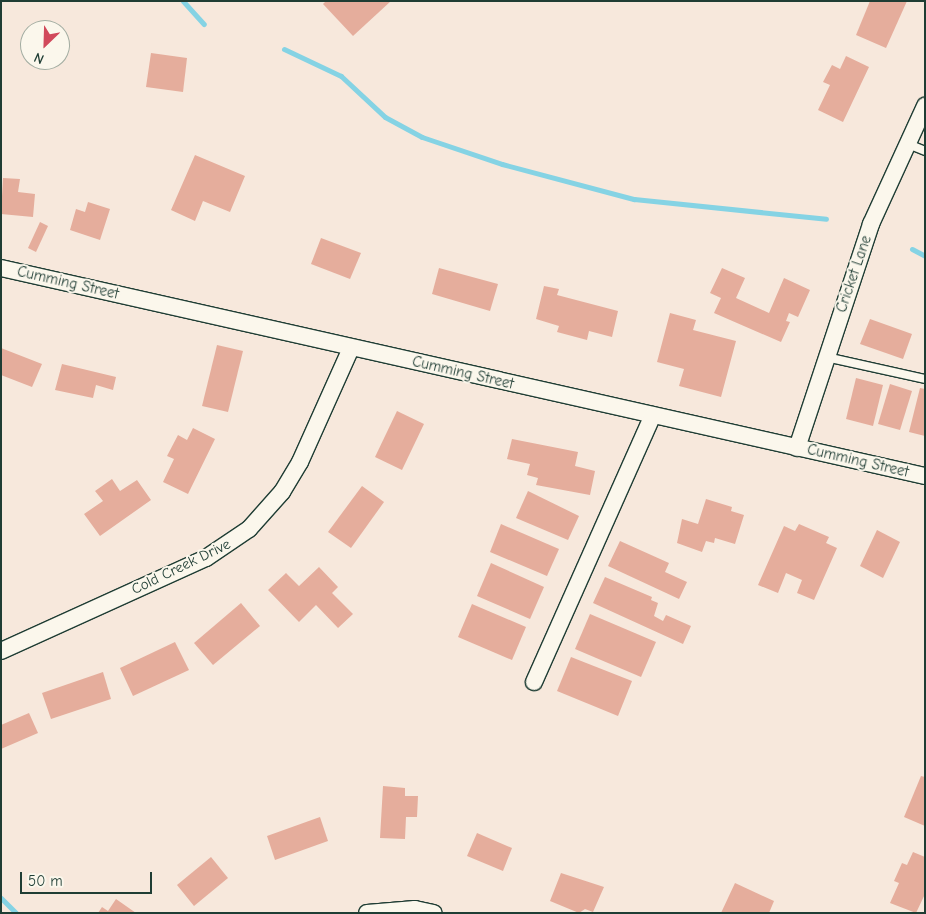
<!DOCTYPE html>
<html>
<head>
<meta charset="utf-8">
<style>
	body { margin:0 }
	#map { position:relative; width:926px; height:914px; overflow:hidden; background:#f7e8dc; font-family:"Comic Neue",sans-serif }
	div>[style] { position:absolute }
	.stream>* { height:5px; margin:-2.5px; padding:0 2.5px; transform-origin:2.5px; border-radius:2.5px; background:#85d3e4 }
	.building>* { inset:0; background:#e5ad9c }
	.roads { filter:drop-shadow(1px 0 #1f3d34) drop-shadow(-1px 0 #1f3d34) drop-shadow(0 1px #1f3d34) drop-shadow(0 -1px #1f3d34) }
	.service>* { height:8px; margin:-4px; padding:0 4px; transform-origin:4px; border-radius:4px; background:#fbf7ec }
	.minor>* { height:16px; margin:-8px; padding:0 8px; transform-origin:8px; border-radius:8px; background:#fbf7ec }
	span { translate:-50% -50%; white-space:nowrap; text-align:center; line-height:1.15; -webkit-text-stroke:4px #fbf7ec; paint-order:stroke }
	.street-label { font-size:15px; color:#1f3d34 }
	.frame { position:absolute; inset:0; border:2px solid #1f3d34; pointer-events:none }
	.north { position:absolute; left:20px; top:20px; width:50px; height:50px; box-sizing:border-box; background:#fbf7ec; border:1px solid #a3ada2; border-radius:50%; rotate:204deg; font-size:14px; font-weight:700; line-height:20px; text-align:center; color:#1f3d34 }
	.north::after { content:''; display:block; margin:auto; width:18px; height:22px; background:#d1495b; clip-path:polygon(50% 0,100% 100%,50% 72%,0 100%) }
	.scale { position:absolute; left:20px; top:872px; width:132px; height:22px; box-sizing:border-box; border:2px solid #1f3d34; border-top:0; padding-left:6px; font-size:15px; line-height:18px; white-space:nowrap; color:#1f3d34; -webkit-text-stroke:4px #fbf7ec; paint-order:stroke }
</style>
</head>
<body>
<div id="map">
	<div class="stream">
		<div style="left:183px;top:1px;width:31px;rotate:48deg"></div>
		<div style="left:284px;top:49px;width:63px;rotate:25.3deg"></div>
		<div style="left:341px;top:76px;width:60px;rotate:43deg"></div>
		<div style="left:385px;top:117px;width:42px;rotate:28.4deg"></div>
		<div style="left:422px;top:137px;width:84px;rotate:18.6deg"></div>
		<div style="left:502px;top:164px;width:137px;rotate:14.9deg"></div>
		<div style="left:634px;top:199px;width:193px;rotate:5.9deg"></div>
		<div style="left:912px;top:249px;width:15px;rotate:28deg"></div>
		<div style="left:1px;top:898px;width:21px;rotate:45deg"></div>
	</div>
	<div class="building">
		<div style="clip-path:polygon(326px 1px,391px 1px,353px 36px,323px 4px)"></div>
		<div style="clip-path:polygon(870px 1px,907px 1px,886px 48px,856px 35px)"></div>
		<div style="clip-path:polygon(151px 53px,187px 58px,183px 92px,146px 87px)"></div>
		<div style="clip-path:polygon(846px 56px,869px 67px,843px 122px,818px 110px,830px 85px,823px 82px,832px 65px,840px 69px)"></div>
		<div style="clip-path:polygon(195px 155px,245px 176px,230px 212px,203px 201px,195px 221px,171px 210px)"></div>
		<div style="clip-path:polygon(3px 178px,20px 179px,18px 192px,35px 194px,33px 217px,1px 214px)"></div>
		<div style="clip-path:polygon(88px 202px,110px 209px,100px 240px,70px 230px,76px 209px,85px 212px)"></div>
		<div style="clip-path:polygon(40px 222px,48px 226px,36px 252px,28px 248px)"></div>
		<div style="clip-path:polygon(321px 238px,361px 253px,350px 279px,311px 264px)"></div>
		<div style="clip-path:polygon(439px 268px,498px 284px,490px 311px,432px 294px)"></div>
		<div style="clip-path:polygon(722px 268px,745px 278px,736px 298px,769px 313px,784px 278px,810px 290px,798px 317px,789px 313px,786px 321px,790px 322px,781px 342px,714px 313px,721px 298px,710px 293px)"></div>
		<div style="clip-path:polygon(544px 286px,559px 289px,557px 295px,618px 311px,612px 337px,589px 331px,587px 340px,557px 332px,559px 326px,536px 319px)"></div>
		<div style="clip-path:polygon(670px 313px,696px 320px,693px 330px,736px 341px,721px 397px,679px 386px,684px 369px,657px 362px)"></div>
		<div style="clip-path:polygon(870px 319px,912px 334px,903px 359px,860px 344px)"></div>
		<div style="clip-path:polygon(217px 345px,243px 351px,228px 412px,202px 406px)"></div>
		<div style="clip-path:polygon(1px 348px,42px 364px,32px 387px,1px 375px)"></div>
		<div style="clip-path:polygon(62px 364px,116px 377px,113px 390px,96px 385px,93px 398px,55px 390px)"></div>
		<div style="clip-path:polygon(856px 378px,883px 385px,873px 426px,846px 419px)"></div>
		<div style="clip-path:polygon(890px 384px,912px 391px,900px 430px,878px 424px)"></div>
		<div style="clip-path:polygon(920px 388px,925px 389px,925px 436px,909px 432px)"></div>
		<div style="clip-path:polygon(397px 411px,424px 424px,402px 470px,375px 457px)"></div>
		<div style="clip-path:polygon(193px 428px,215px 439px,188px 494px,163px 482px,174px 459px,167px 456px,178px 435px,187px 440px)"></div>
		<div style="clip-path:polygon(512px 439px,578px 452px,575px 466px,595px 471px,590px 495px,536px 485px,538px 478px,527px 475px,530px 464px,507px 459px)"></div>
		<div style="clip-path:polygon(112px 479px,120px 491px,137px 480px,151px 500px,100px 536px,84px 514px,103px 501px,95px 491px)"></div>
		<div style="clip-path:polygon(362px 486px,384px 502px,351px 548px,328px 532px)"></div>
		<div style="clip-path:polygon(528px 491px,579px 516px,568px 540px,516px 518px)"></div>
		<div style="clip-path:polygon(706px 499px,732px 507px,731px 511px,744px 515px,735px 544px,715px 538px,714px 543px,706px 541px,702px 552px,677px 543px,682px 519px,698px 524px)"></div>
		<div style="clip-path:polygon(501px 524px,559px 549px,547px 576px,490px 552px)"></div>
		<div style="clip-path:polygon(799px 524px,829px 537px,826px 543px,837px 548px,814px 600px,797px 593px,802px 580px,786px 573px,778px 593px,758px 585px,784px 526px,795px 531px)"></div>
		<div style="clip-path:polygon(877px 530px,900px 542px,883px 578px,860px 566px)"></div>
		<div style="clip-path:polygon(620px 541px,669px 563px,665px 572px,687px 582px,679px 599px,608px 566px)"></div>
		<div style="clip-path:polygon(491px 563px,544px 587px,530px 619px,477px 596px)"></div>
		<div style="clip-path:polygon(319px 567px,338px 587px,332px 593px,353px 614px,338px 628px,316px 605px,299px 622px,268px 590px,286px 573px,299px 586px)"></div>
		<div style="clip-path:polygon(605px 577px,652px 597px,651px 600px,658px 603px,654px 616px,663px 621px,666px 615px,691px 626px,683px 644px,593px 603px)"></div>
		<div style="clip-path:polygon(241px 603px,260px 626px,213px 665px,194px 643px)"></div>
		<div style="clip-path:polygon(472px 604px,526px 627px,512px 660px,458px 637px)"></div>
		<div style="clip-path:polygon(590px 614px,656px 642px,641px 677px,575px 649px)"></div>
		<div style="clip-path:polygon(175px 642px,189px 670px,133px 696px,120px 668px)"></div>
		<div style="clip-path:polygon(571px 657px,632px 681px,618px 716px,557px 691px)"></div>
		<div style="clip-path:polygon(103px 672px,111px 699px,51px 719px,42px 693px)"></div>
		<div style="clip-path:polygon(29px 713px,38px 733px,1px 749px,1px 725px)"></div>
		<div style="clip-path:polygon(921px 776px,925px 777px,925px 826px,904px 817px)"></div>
		<div style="clip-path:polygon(383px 786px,405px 788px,405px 796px,418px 796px,417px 817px,406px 817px,405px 839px,380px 838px)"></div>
		<div style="clip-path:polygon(320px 817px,328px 841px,275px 860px,267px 836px)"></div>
		<div style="clip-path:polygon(477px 833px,512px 848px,503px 871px,467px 856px)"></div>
		<div style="clip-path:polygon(913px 852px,925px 857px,925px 894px,916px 913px,890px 903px,899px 883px,894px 881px,902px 863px,907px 865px)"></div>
		<div style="clip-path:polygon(211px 857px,228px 878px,194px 906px,177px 885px)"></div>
		<div style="clip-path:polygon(561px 873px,604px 887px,593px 912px,585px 909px,579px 913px,550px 901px)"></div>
		<div style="clip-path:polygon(735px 883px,774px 901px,769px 913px,721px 913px)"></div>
		<div style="clip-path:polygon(116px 899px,136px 913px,98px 913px,102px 907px,108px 911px)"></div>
	</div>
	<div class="roads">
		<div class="service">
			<div style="left:908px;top:144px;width:18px;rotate:22deg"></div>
			<div style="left:826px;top:357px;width:101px;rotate:12.5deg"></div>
		</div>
		<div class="minor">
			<div style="left:1px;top:268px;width:947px;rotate:12.69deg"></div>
			<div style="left:797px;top:448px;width:236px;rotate:-71.7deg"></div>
			<div style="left:871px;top:224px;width:130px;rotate:-65.4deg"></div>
			<div style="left:1px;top:651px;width:225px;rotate:-24.4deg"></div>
			<div style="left:206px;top:558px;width:52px;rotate:-34deg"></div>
			<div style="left:249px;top:529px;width:50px;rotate:-48.3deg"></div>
			<div style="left:282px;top:492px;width:35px;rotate:-59deg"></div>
			<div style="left:300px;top:462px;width:125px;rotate:-65.9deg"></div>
			<div style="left:534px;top:682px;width:292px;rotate:-66deg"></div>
			<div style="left:367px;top:913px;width:48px;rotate:-4.8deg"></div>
			<div style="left:415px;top:909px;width:19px;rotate:12deg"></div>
		</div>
	</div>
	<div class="street-label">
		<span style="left:854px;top:274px;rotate:-71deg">Cricket Lane</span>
		<span style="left:68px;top:283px;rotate:13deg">Cumming Street</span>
		<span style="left:463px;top:373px;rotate:13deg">Cumming Street</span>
		<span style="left:858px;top:461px;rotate:13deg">Cumming Street</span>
		<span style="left:181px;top:567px;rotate:-26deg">Cold Creek Drive</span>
	</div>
	<div class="frame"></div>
	<div class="north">N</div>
	<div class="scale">50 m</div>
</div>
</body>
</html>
